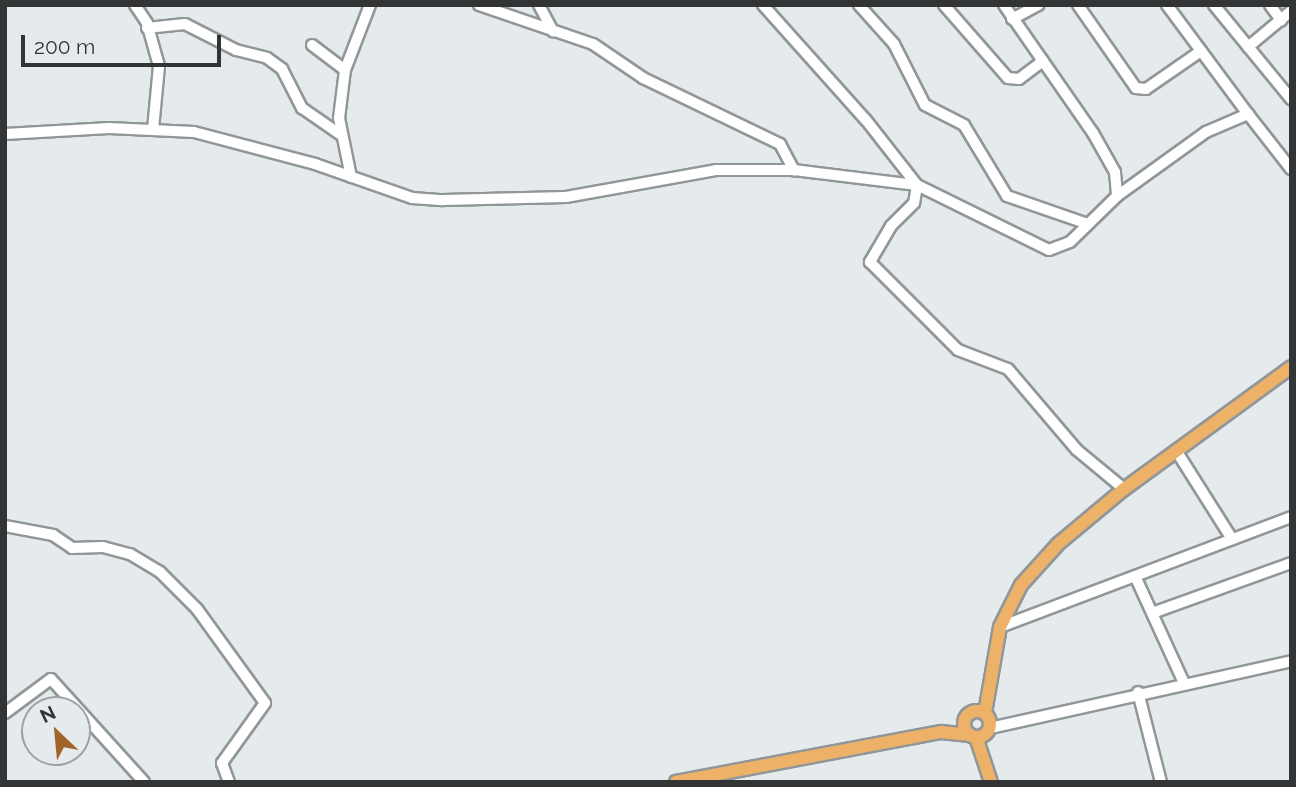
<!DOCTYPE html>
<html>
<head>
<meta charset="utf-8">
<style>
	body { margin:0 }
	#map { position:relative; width:1296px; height:787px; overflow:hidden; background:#e5ebed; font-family:Raleway,sans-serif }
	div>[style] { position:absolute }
	.roads { filter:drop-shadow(2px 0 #919799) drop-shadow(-2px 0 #919799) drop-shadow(0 2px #919799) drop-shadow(0 -2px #919799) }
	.minor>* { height:10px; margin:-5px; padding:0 5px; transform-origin:5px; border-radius:5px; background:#fff }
	.major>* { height:12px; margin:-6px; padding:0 6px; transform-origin:6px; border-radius:6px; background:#edb268 }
	.major>.ring { margin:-6px; padding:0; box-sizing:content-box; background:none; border:12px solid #edb268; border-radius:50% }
	span { translate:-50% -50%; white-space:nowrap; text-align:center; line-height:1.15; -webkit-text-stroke:7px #e5ebed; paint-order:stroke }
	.frame { position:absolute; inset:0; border:7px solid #323435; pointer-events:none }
	.north { position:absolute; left:21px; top:696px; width:70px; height:70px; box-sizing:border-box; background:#e5ebed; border:2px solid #9da2a3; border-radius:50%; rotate:334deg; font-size:19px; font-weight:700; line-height:28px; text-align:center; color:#323435 }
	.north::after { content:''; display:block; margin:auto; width:24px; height:32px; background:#a2642a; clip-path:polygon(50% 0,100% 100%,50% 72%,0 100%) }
	.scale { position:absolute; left:21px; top:35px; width:200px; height:32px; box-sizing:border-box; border:4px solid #323435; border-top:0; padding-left:9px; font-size:21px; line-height:24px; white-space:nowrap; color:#323435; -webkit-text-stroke:5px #e5ebed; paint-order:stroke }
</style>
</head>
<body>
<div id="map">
	<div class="roads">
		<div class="minor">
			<div style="left:135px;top:5px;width:22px;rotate:56deg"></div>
			<div style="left:147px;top:23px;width:45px;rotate:74.4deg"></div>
			<div style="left:159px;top:66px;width:64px;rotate:95.4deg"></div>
			<div style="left:479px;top:5px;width:120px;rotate:18.9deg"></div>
			<div style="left:593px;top:44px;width:60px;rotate:34.2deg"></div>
			<div style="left:643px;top:78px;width:152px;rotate:25.7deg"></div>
			<div style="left:780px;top:144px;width:30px;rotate:62deg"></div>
			<div style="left:539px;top:5px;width:30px;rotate:62deg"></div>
			<div style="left:763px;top:5px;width:154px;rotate:48.2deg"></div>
			<div style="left:866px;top:120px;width:83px;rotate:51.9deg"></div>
			<div style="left:917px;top:185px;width:18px;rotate:99deg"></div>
			<div style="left:914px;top:203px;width:33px;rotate:135deg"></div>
			<div style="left:891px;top:226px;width:42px;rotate:120.3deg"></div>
			<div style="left:870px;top:262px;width:124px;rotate:45deg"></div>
			<div style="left:958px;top:350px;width:53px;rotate:20.8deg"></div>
			<div style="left:1008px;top:369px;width:106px;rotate:49.6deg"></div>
			<div style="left:1077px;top:450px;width:61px;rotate:39.7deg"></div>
			<div style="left:859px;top:5px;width:52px;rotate:48.1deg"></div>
			<div style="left:894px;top:44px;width:68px;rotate:63.1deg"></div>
			<div style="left:925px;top:105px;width:44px;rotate:27.1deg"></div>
			<div style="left:964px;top:125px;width:83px;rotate:58.8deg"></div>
			<div style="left:1007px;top:196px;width:86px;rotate:19.1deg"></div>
			<div style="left:944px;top:5px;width:97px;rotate:48.8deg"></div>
			<div style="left:1008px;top:78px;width:11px;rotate:5deg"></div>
			<div style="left:1019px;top:79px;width:30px;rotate:-37deg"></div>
			<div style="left:1004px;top:5px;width:156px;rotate:55.2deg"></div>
			<div style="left:1093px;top:133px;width:45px;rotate:60.6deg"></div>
			<div style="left:1115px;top:172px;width:24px;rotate:85deg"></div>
			<div style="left:1078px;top:5px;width:101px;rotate:55.1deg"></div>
			<div style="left:1136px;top:88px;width:10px;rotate:6deg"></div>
			<div style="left:1146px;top:89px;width:67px;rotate:-34.6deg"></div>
			<div style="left:1167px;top:5px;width:136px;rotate:53.4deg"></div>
			<div style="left:1214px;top:5px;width:122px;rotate:50.7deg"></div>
			<div style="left:1270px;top:5px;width:19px;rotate:54deg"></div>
			<div style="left:1012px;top:19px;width:30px;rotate:-28deg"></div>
			<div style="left:147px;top:28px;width:38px;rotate:-6deg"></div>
			<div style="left:185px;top:24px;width:57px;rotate:27deg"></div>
			<div style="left:236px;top:50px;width:32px;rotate:14deg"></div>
			<div style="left:267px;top:58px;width:19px;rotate:36deg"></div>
			<div style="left:282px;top:69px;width:44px;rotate:62.9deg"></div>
			<div style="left:302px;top:108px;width:47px;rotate:34.7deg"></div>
			<div style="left:312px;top:45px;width:41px;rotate:37.1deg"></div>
			<div style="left:345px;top:70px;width:48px;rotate:97.1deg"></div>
			<div style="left:339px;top:118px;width:60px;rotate:78.5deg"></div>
			<div style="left:1248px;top:47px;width:56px;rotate:-39.9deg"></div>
			<div style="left:345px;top:70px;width:70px;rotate:-69deg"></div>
			<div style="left:5px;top:134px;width:104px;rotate:-3.3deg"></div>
			<div style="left:109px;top:128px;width:85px;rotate:2.7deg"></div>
			<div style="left:194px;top:132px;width:125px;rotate:14.8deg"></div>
			<div style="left:315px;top:164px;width:103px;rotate:19.3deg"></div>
			<div style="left:412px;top:198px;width:31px;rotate:4deg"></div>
			<div style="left:443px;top:200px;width:123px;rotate:-1.4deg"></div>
			<div style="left:566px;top:197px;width:152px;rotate:-10.2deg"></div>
			<div style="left:716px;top:170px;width:78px"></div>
			<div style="left:794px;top:170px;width:124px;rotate:7deg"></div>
			<div style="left:917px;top:185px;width:147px;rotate:26.2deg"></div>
			<div style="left:1049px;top:250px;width:22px;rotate:-21deg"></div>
			<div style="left:1070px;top:242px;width:66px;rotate:-44.4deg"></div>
			<div style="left:1117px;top:196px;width:110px;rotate:-35.7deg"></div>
			<div style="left:1206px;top:132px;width:46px;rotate:-23.2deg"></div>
			<div style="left:1248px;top:114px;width:70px;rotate:52deg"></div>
			<div style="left:1177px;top:452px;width:103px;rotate:57.7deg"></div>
			<div style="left:5px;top:526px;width:49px;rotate:10.6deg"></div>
			<div style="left:53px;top:535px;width:23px;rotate:34deg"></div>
			<div style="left:72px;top:548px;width:31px;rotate:-2deg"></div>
			<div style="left:103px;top:547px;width:28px;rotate:15deg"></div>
			<div style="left:130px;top:554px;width:35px;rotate:31deg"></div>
			<div style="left:160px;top:572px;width:52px;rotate:45deg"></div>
			<div style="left:197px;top:609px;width:116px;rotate:54.1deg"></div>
			<div style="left:265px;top:703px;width:74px;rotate:125.6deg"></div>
			<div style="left:222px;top:763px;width:20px;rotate:70deg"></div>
			<div style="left:1135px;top:576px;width:118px;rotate:65.4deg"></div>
			<div style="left:1155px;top:612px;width:145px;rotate:-19.8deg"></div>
			<div style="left:1000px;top:627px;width:311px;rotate:-20.7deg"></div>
			<div style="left:1138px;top:692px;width:93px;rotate:75.7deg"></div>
			<div style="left:5px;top:713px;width:57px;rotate:-36.5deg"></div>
			<div style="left:51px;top:679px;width:139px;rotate:47.9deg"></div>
			<div style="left:990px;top:728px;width:308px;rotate:-12.5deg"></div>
		</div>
		<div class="major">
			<div class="ring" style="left:964px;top:711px;width:14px;height:14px"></div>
			<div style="left:985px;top:713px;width:87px;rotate:-80.1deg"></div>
			<div style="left:1000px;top:627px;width:47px;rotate:-63.4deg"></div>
			<div style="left:1021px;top:585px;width:55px;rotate:-47.9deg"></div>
			<div style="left:1058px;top:544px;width:86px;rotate:-39.8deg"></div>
			<div style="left:1124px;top:489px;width:207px;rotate:-36.1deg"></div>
			<div style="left:976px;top:737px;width:47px;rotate:71.6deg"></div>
			<div style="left:676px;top:782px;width:270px;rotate:-10.7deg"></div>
			<div style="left:941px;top:732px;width:29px;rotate:6deg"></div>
		</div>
	</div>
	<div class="frame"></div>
	<div class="north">N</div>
	<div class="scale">200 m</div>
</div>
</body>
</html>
